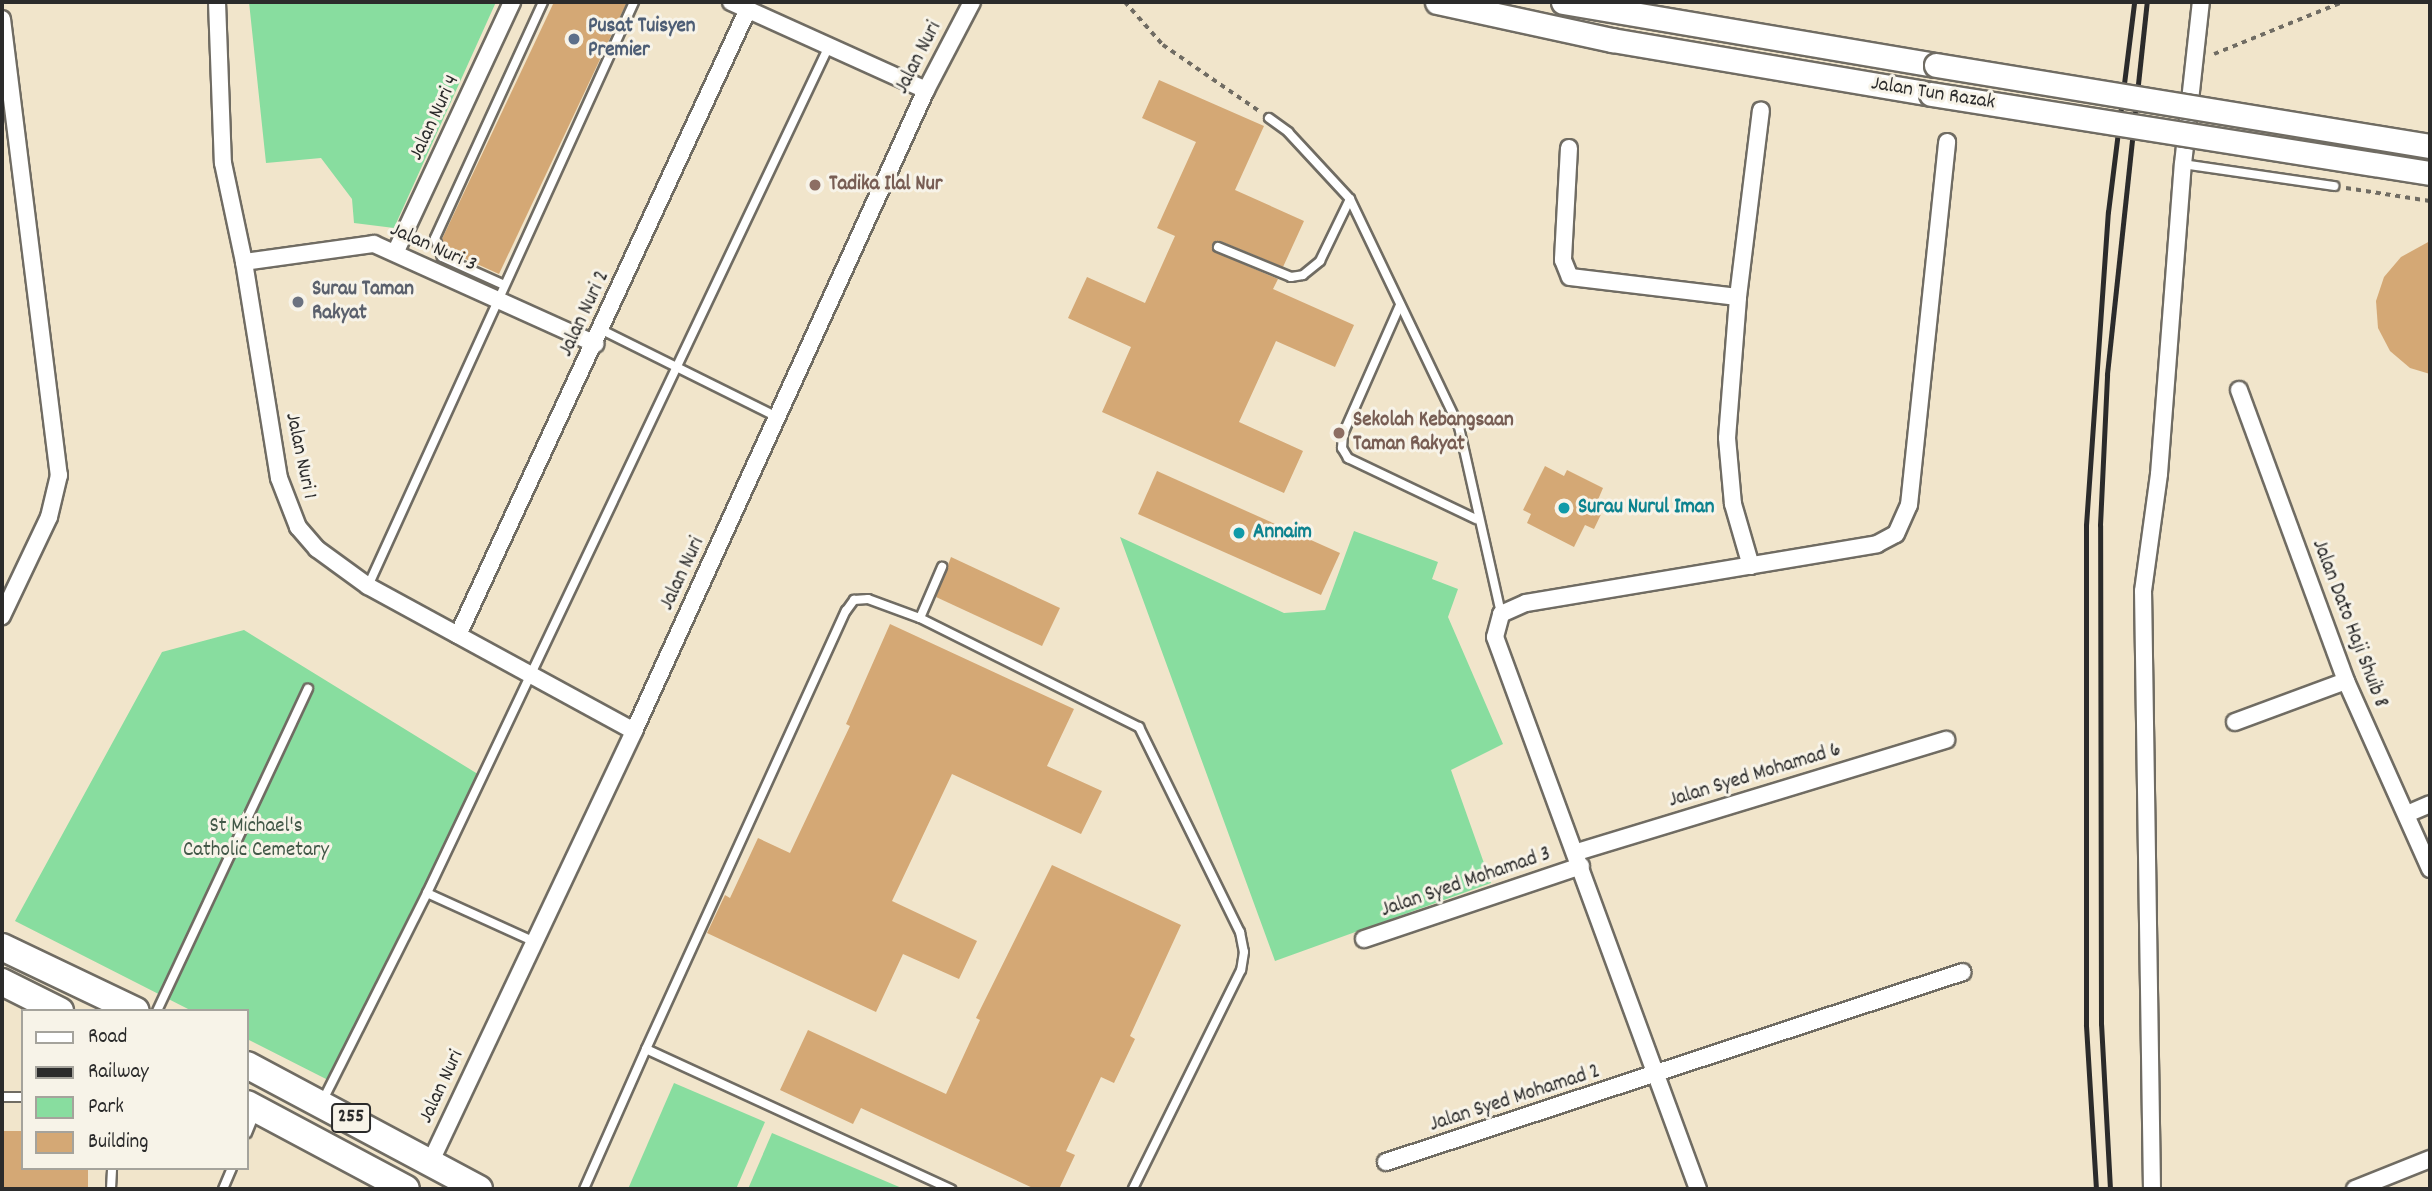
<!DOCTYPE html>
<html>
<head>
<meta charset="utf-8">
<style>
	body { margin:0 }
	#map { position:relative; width:2432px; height:1191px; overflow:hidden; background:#f1e5cb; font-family:Dekko,sans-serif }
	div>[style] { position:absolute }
	.green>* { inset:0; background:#88dd9f }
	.building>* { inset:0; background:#d4a875 }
	.path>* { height:3.5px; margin-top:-1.75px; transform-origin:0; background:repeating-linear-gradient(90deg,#706c63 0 5px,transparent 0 10px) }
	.roads { filter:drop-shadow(2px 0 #706c63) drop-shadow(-2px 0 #706c63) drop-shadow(0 2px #706c63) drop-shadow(0 -2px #706c63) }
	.service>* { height:8px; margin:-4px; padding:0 4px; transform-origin:4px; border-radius:4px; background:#fff }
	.minor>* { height:16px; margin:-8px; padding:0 8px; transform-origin:8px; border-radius:8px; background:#fff }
	.secondary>* { height:23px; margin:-11.5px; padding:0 11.5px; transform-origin:11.5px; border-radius:11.5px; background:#fff }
	.primary>* { height:26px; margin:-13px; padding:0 13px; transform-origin:13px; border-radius:13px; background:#fff }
	.rail>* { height:5px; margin:-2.5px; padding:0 2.5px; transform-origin:2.5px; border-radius:2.5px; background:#2b2b2b }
	.bridges { filter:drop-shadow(2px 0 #706c63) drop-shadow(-2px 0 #706c63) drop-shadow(0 2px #706c63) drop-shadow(0 -2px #706c63) }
	.secondary-bridge>* { height:23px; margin:-11.5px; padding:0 11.5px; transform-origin:11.5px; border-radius:11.5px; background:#fff }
	.dots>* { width:19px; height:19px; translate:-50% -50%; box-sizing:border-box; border:4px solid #f7f3e8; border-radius:50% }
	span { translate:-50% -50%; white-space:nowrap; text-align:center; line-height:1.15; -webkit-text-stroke:6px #f7f3e8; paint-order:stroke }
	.shield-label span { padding:2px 5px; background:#f7f3e8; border:2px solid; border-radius:5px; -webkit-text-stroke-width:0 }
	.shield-label { font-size:19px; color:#2b2b2b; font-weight:700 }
	.service-label { font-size:21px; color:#4e5e75; font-weight:700 }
	.left { translate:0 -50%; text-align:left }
	.street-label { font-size:21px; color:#2b2b2b }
	.education-label { font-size:21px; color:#785e54; font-weight:700 }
	.worship-label { font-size:21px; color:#5b616d; font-weight:700 }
	.culture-label { font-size:21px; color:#0d838f; font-weight:700 }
	.park-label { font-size:21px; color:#425848 }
	.frame { position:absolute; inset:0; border:4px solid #2b2b2b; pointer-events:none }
	.legend { position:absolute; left:21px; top:1009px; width:228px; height:161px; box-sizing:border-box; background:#f7f3e8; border:2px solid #a5a39c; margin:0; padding:9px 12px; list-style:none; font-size:21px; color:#2b2b2b }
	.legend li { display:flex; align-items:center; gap:14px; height:35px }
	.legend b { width:35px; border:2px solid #a5a39c }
</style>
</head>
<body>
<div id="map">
	<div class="green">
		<div style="clip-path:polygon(249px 2px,496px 2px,394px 228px,354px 223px,352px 199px,321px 158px,266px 163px)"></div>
		<div style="clip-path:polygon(1354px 531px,1438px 562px,1432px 579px,1458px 589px,1448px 617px,1503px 744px,1451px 770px,1491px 883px,1275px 961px,1120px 537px,1284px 613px,1325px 610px)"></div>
		<div style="clip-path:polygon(244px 630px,481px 776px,328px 1080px,247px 1039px,247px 1011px,192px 1011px,15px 921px,162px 652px)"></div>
		<div style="clip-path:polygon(674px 1083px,765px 1122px,736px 1189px,628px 1189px)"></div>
		<div style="clip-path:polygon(772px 1133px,904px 1189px,748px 1189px)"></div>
	</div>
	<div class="building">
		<div style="clip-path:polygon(554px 2px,627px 2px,499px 274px,446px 250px,442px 239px)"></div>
		<div style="clip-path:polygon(1159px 80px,1264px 126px,1235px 190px,1304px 221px,1283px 267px,1220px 241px,1212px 244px,1213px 251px,1278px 279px,1273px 289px,1354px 325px,1335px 367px,1276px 341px,1239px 422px,1303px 451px,1284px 493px,1102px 412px,1131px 347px,1068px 318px,1087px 277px,1145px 303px,1175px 236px,1157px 228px,1196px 142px,1142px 118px)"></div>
		<div style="clip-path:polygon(2430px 241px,2430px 374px,2410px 368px,2390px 351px,2378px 328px,2376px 301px,2384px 277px,2401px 257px)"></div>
		<div style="clip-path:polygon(1545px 466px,1564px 476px,1567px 470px,1603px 488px,1597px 502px,1605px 506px,1594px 529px,1585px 525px,1574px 547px,1527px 523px,1531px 514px,1523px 510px)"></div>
		<div style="clip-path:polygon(1157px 471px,1340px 553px,1321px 595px,1138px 514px)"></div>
		<div style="clip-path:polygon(951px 557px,1060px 608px,1042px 646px,936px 597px)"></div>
		<div style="clip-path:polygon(890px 624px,1074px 709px,1047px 766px,1102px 791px,1081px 834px,952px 774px,892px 901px,977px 941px,959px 979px,903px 954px,876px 1012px,707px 933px,725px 895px,730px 898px,758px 838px,790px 853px,850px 726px,846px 724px)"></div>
		<div style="clip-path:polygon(1052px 865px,1181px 925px,1130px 1036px,1135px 1039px,1114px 1083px,1101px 1077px,1066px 1151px,1075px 1155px,1059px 1189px,1035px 1189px,861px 1108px,853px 1124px,780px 1090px,808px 1030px,946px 1094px,980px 1020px,976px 1018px)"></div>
		<div style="clip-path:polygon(2px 1131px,23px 1131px,23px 1168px,88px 1168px,88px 1189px,2px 1189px)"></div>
	</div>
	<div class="path">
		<div style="left:1125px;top:2px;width:57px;rotate:48.5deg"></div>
		<div style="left:1163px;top:45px;width:116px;rotate:34.5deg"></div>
		<div style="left:2214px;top:54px;width:139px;rotate:-22deg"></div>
		<div style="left:2346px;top:188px;width:85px;rotate:8.8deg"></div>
	</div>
	<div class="roads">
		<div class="service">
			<div style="left:1269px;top:118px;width:24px;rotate:36deg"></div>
			<div style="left:1288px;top:132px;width:91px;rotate:47.2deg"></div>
			<div style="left:1350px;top:199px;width:253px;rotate:64.4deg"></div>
			<div style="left:1459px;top:427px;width:192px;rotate:77.3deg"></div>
			<div style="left:2183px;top:164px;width:153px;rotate:8.3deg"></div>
			<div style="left:1218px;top:247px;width:79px;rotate:22.3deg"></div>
			<div style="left:1291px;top:277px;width:12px;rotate:-9deg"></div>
			<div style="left:1303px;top:275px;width:22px;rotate:-39deg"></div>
			<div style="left:1320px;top:261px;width:69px;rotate:-64.2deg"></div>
			<div style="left:502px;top:284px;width:66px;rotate:-155.8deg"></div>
			<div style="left:442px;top:257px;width:20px;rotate:-110deg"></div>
			<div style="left:435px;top:238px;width:260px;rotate:-65.4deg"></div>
			<div style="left:1400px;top:305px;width:141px;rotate:113.8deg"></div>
			<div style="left:1343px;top:434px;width:14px;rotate:94deg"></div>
			<div style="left:1342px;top:448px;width:12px;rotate:59deg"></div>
			<div style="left:1348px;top:458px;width:142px;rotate:25.5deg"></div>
			<div style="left:602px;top:330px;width:198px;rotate:26.4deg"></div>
			<div style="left:368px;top:586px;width:642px;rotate:-65.51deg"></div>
			<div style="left:920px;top:618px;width:56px;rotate:-66.7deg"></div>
			<div style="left:427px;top:893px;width:938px;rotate:-64.61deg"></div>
			<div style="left:157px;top:1011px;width:356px;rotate:-64.9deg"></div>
			<div style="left:646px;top:1049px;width:482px;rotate:-65.5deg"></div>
			<div style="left:846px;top:611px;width:14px;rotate:-54deg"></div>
			<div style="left:854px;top:600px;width:14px;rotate:-4deg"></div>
			<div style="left:868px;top:599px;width:55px;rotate:20.1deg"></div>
			<div style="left:920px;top:618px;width:245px;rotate:26.5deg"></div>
			<div style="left:1139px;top:727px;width:229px;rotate:63.8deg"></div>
			<div style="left:1240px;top:932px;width:20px;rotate:79deg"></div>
			<div style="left:1244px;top:952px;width:18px;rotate:99deg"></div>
			<div style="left:1241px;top:970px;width:244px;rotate:116.3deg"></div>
			<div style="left:2px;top:1097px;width:21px"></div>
			<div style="left:322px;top:1102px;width:234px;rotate:-63.3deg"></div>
			<div style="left:427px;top:893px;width:116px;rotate:24.4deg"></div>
			<div style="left:247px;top:1133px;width:22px;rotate:-68deg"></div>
			<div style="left:111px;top:1189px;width:21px;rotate:-87deg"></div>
			<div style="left:223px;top:1189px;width:23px;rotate:-67deg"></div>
			<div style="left:584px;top:1189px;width:153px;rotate:-66.1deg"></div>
			<div style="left:646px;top:1049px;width:336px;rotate:24.7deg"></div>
		</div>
		<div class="minor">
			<div style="left:217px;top:2px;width:161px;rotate:87.9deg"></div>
			<div style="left:223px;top:163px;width:101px;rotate:78deg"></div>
			<div style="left:244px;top:262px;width:219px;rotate:80.8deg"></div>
			<div style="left:279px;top:478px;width:53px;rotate:68.8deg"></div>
			<div style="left:298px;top:527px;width:29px;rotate:49deg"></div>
			<div style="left:317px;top:549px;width:63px;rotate:36deg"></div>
			<div style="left:368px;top:586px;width:303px;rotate:28.6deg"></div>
			<div style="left:731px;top:2px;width:214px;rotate:24.3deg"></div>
			<div style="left:2px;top:19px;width:460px;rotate:82.9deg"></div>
			<div style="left:59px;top:475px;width:43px;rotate:103.4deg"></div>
			<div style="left:49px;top:517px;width:110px;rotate:115.4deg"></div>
			<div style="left:1569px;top:148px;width:112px;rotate:93.1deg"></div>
			<div style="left:1563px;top:260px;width:18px;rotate:68deg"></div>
			<div style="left:1570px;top:277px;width:169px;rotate:6.8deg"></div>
			<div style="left:396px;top:251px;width:275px;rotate:-65deg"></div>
			<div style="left:244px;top:262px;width:131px;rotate:-7.9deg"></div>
			<div style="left:374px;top:244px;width:243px;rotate:24.3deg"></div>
			<div style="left:2239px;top:390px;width:310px;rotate:69.8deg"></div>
			<div style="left:2346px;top:681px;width:206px;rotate:65.9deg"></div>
			<div style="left:1751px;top:566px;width:65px;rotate:-106.2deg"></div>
			<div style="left:1733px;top:504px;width:66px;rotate:-95.2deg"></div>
			<div style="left:1727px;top:438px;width:141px;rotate:-85.5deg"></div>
			<div style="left:1738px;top:297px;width:188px;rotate:-83deg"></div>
			<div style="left:458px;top:635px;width:690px;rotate:-65.14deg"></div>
			<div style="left:2235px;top:722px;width:118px;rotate:-20.3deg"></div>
			<div style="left:2407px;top:814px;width:25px;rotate:-23deg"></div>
			<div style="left:1577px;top:852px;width:386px;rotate:-16.9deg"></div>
			<div style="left:1364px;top:939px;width:229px;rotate:-18.6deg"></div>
			<div style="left:1386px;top:1162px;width:607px;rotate:-18.23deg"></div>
			<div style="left:430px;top:1163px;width:478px;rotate:-64.7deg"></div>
			<div style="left:634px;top:731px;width:704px;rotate:-65.51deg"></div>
			<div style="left:926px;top:90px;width:99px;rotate:-62.4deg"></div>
			<div style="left:1698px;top:1189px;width:588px;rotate:-110.19deg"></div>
			<div style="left:1495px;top:637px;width:24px;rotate:-75deg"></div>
			<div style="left:1501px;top:614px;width:27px;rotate:-24deg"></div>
			<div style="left:1526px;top:603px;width:356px;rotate:-9.5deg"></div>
			<div style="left:1877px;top:544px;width:21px;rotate:-28deg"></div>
			<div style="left:1896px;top:534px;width:32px;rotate:-66deg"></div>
			<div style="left:1909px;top:505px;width:365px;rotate:-84deg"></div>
			<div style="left:2152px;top:1189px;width:598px;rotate:-90.86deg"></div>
			<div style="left:2143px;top:591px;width:118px;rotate:-82.2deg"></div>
			<div style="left:2159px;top:474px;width:311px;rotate:-85.6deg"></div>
			<div style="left:2183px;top:164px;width:163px;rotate:-83.7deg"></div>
			<div style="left:2355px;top:1189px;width:81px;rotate:-21.8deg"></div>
		</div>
		<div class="secondary">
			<div style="left:1437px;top:2px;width:179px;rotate:12.3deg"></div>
			<div style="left:1612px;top:40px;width:324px;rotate:9.6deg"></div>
			<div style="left:1563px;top:2px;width:378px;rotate:9.6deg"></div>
		</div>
		<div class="primary">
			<div style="left:2px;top:947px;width:148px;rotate:25.5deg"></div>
			<div style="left:2px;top:982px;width:65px;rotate:26.6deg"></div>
			<div style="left:247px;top:1065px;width:263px;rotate:28.1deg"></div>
			<div style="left:247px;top:1104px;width:180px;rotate:28.1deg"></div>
		</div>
	</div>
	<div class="rail">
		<div style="left:2096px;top:1189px;width:165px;rotate:-93.5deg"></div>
		<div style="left:2086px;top:1024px;width:499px;rotate:-90deg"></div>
		<div style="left:2086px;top:525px;width:314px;rotate:-86deg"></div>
		<div style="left:2108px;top:212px;width:212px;rotate:-82.9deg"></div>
		<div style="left:2110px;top:1189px;width:165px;rotate:-93.1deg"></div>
		<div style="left:2101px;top:1024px;width:499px;rotate:-90.1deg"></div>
		<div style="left:2100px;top:525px;width:151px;rotate:-87.3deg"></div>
		<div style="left:2107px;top:374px;width:374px;rotate:-83.9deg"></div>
	</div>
	<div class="bridges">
		<div class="secondary-bridge">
			<div style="left:1936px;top:65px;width:501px;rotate:9.31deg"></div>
			<div style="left:1931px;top:94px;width:505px;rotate:9deg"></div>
		</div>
	</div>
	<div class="dots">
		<div style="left:574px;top:39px;background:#5c6f8a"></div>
		<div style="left:815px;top:185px;background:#8d6e63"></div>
		<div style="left:298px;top:302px;background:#6b7280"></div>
		<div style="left:1339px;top:433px;background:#8d6e63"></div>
		<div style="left:1564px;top:508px;background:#0f9aa8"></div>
		<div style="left:1239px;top:533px;background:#0f9aa8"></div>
	</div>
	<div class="shield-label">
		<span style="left:351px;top:1118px">255</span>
	</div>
	<div class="service-label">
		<span class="left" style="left:588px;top:39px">Pusat Tuisyen<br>Premier</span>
	</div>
	<div class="street-label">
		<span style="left:919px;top:58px;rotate:-63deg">Jalan Nuri</span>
		<span style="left:1933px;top:94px;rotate:9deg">Jalan Tun Razak</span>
		<span style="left:435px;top:118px;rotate:-65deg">Jalan Nuri 4</span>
		<span style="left:433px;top:248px;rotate:24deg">Jalan Nuri 3</span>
		<span style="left:585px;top:314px;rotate:-65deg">Jalan Nuri 2</span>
		<span style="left:300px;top:456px;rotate:78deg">Jalan Nuri 1</span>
		<span style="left:683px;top:574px;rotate:-65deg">Jalan Nuri</span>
		<span style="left:2349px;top:624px;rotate:69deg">Jalan Dato Haji Shuib 8</span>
		<span style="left:1755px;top:776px;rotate:-17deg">Jalan Syed Mohamad 6</span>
		<span style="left:1466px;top:883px;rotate:-19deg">Jalan Syed Mohamad 3</span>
		<span style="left:442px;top:1087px;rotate:-65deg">Jalan Nuri</span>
		<span style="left:1515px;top:1099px;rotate:-18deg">Jalan Syed Mohamad 2</span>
	</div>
	<div class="education-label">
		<span class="left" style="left:829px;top:185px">Tadika Ilal Nur</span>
		<span class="left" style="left:1353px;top:433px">Sekolah Kebangsaan<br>Taman Rakyat</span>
	</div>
	<div class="worship-label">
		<span class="left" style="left:312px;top:302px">Surau Taman<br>Rakyat</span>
	</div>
	<div class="culture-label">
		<span class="left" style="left:1578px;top:508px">Surau Nurul Iman</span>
		<span class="left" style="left:1253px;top:533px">Annaim</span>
	</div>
	<div class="park-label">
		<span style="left:256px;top:839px">St Michael's<br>Catholic Cemetary</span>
	</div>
	<div class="frame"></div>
	<ul class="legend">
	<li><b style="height:9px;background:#fff"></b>Road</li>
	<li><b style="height:9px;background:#2b2b2b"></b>Railway</li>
	<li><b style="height:19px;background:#88dd9f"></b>Park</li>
	<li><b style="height:19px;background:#d4a875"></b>Building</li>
	</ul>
</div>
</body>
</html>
